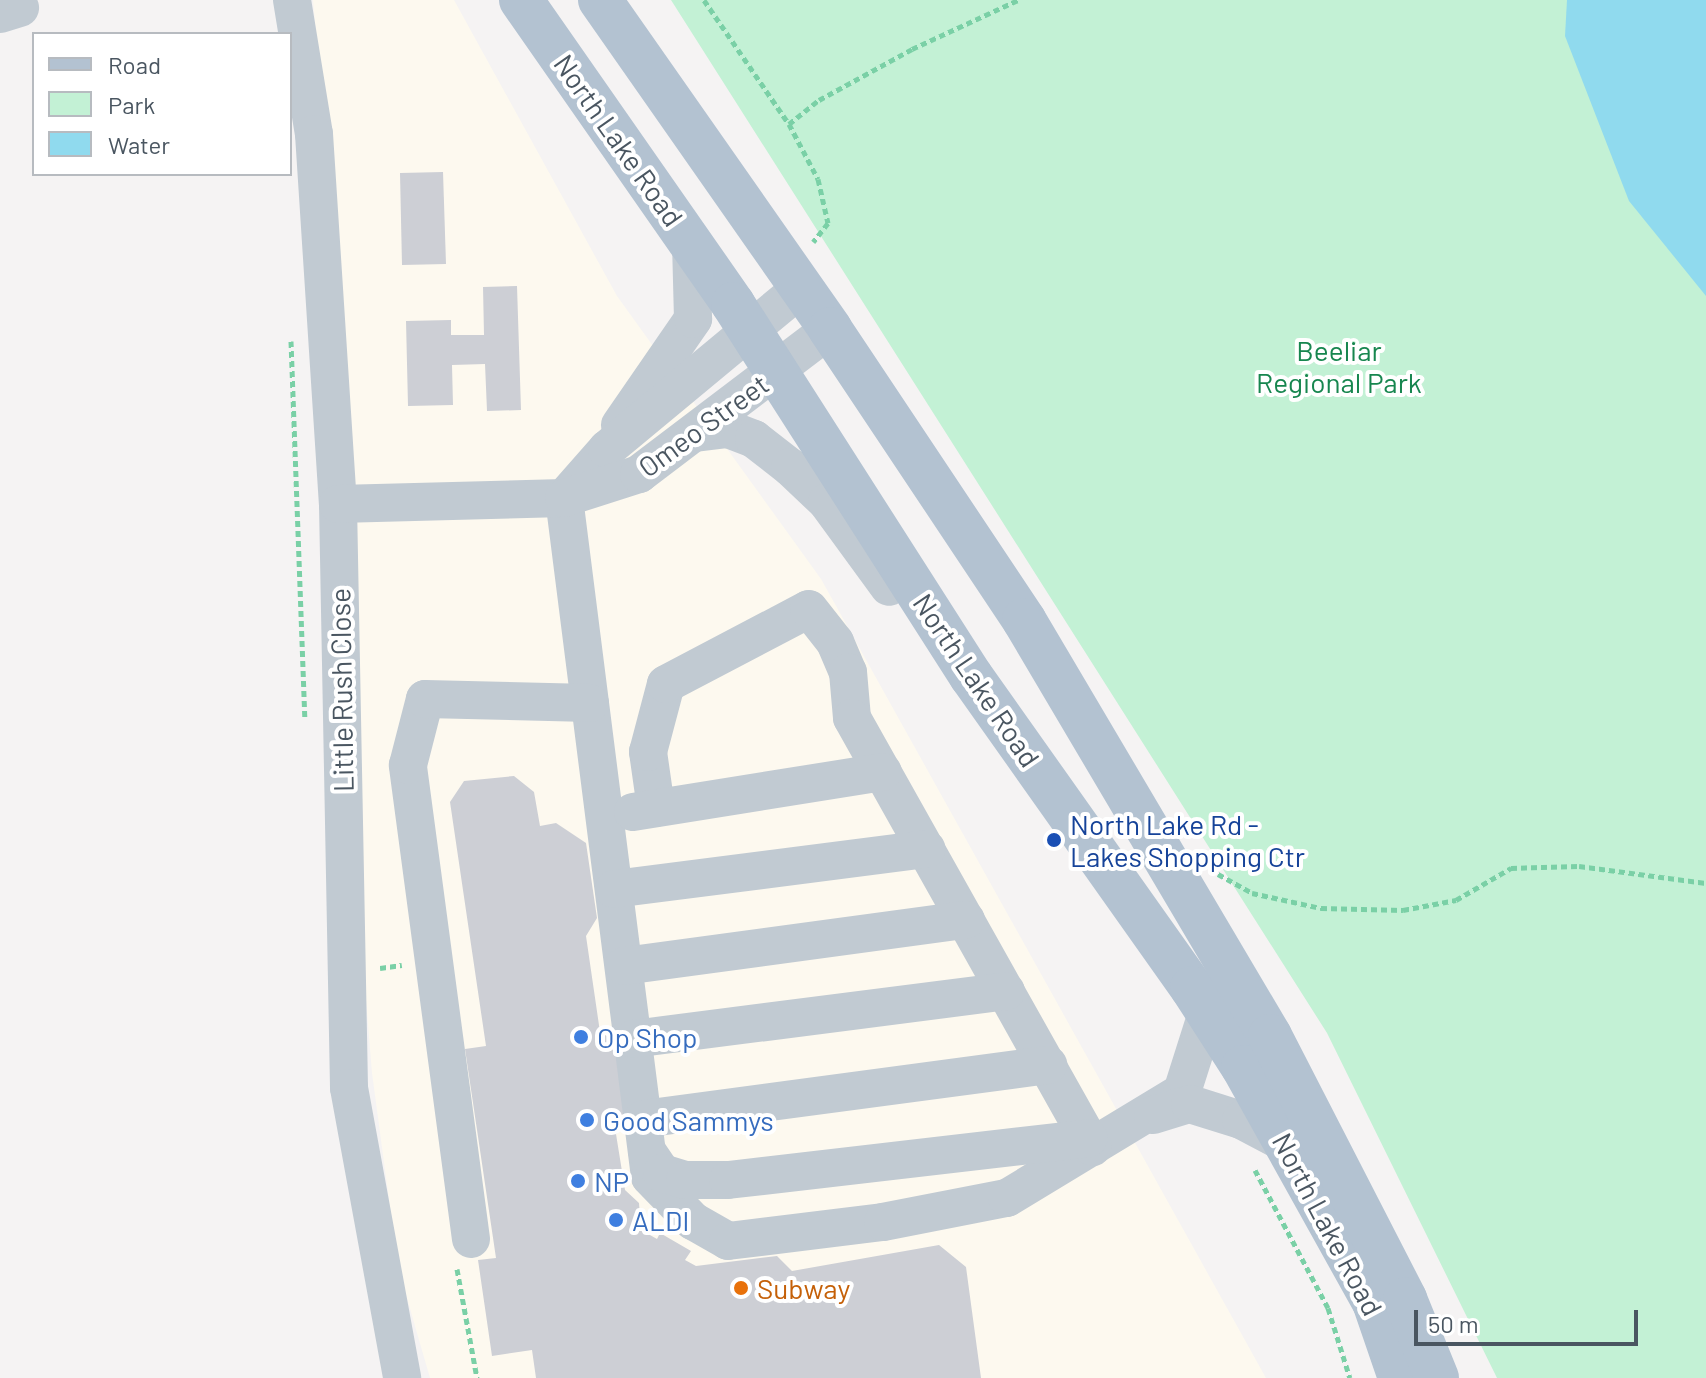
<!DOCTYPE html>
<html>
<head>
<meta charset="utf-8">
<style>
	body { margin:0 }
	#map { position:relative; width:1706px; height:1378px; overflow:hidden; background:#f5f3f3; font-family:Barlow,sans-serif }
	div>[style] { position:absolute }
	.commercial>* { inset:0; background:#fdf9ef }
	.green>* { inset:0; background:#c3f1d5 }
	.water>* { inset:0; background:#90daee }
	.building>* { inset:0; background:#cdcfd5 }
	.path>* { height:5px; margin-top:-2.5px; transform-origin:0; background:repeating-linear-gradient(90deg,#7ad0a6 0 6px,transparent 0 10px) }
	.minor>* { height:38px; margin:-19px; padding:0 19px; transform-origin:19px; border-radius:19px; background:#c1cad2 }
	.major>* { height:44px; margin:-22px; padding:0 22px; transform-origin:22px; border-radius:22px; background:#b3c2d1 }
	.dots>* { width:22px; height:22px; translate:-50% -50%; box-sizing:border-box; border:4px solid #fff; border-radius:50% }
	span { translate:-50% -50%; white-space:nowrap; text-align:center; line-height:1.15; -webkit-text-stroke:8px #fff; paint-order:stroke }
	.street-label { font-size:28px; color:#4a5661 }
	.park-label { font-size:28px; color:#17864f }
	.transit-label { font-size:28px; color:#164399 }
	.left { translate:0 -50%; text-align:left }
	.shop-label { font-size:28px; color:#366cbe }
	.food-label { font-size:28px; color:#c56008 }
	.legend { position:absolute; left:32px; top:32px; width:260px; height:144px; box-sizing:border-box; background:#fff; border:2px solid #b7bbc0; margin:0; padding:10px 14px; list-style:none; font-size:24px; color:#4a5661 }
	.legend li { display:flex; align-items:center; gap:16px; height:40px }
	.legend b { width:40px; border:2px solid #b7bbc0 }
	.scale { position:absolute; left:1414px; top:1310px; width:224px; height:36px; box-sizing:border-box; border:4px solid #4a5661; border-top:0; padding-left:10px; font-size:24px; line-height:28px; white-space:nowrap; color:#4a5661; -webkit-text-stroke:6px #fff; paint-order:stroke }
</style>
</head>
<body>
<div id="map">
	<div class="commercial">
		<div style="clip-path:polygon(313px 0,454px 0,617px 296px,821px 579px,1266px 1378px,430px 1378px,398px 1267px,372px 1073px,357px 891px,353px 445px)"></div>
	</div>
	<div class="green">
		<div style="clip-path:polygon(671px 0,1706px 0,1706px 1378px,1497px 1378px,1327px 1033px)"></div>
	</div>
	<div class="water">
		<div style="clip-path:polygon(1567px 0,1706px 0,1706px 296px,1629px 201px,1565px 36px)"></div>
	</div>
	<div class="building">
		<div style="clip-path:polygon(443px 172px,446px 264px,402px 265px,400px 173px)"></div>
		<div style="clip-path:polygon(517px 286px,521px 410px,487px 411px,485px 364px,452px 365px,453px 405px,408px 406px,406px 321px,451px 320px,451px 335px,484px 335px,483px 287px)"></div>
		<div style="clip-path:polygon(514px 776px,534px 792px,540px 826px,556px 823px,586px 843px,597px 918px,586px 936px,600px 1032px,618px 1043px,629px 1121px,616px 1134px,625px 1190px,639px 1203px,641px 1230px,657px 1239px,660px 1233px,691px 1251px,685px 1260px,696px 1266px,777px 1256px,792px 1271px,939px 1245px,966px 1267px,981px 1378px,536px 1378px,532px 1350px,492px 1356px,478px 1260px,496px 1258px,465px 1049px,486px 1046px,450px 802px,464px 781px)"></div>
	</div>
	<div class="path">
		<div style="left:704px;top:0;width:150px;rotate:55.6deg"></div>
		<div style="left:789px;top:124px;width:62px;rotate:62.2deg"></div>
		<div style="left:818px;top:179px;width:45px;rotate:77.2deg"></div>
		<div style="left:828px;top:223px;width:24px;rotate:128deg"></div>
		<div style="left:789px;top:124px;width:38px;rotate:-39deg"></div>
		<div style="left:819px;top:100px;width:106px;rotate:-28.7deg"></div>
		<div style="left:912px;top:49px;width:117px;rotate:-24.8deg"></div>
		<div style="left:291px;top:341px;width:377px;rotate:87.9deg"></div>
		<div style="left:1218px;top:874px;width:39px;rotate:29deg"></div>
		<div style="left:1252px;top:893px;width:71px;rotate:12.3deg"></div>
		<div style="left:1321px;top:908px;width:82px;rotate:1.4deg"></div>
		<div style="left:1403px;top:910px;width:54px;rotate:-10.7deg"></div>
		<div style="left:1456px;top:900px;width:64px;rotate:-30.2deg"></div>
		<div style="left:1511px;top:868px;width:68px;rotate:-1.7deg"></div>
		<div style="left:1579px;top:866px;width:128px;rotate:7.6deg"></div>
		<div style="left:380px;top:968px;width:22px;rotate:-8deg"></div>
		<div style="left:1255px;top:1170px;width:156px;rotate:62.1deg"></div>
		<div style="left:1328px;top:1308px;width:73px;rotate:72.6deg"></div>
		<div style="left:457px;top:1269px;width:111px;rotate:79.6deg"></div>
	</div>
	<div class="minor">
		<div style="left:292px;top:0;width:136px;rotate:80.7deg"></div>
		<div style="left:314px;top:134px;width:371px;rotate:86.3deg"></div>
		<div style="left:338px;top:504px;width:584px;rotate:88.92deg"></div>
		<div style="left:349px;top:1088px;width:295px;rotate:79.6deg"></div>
		<div style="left:0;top:14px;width:21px;rotate:-17deg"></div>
		<div style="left:620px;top:425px;width:129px;rotate:-55.4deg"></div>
		<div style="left:693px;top:319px;width:77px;rotate:-91.5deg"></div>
		<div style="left:695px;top:433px;width:33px;rotate:-7deg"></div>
		<div style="left:728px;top:429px;width:28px;rotate:21deg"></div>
		<div style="left:754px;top:439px;width:46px;rotate:37.9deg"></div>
		<div style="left:790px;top:467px;width:51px;rotate:43.4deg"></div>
		<div style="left:827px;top:502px;width:105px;rotate:53.9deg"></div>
		<div style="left:564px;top:498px;width:684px;rotate:82.78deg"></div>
		<div style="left:650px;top:1177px;width:62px;rotate:45.7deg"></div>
		<div style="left:693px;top:1221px;width:40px;rotate:29.7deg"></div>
		<div style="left:728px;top:1241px;width:156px;rotate:-7deg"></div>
		<div style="left:883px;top:1222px;width:126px;rotate:-11deg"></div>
		<div style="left:1007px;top:1198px;width:205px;rotate:-31.2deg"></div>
		<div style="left:1182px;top:1092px;width:83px;rotate:-72.4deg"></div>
		<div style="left:564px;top:498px;width:65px;rotate:-48.7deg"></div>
		<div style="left:607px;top:449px;width:252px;rotate:-39.7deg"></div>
		<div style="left:338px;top:504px;width:226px;rotate:-1.5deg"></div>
		<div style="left:564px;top:498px;width:79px;rotate:-17.7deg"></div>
		<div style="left:639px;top:474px;width:240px;rotate:-37.2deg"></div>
		<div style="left:656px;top:808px;width:57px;rotate:-98.1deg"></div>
		<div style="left:648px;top:752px;width:70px;rotate:-75.2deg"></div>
		<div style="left:666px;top:684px;width:161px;rotate:-27.7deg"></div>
		<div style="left:809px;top:609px;width:42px;rotate:51.8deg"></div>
		<div style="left:835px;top:642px;width:33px;rotate:67deg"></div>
		<div style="left:848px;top:672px;width:46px;rotate:85deg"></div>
		<div style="left:852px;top:718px;width:492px;rotate:60.7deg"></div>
		<div style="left:633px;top:812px;width:253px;rotate:-9.1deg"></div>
		<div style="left:614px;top:889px;width:315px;rotate:-7.3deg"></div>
		<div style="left:624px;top:966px;width:345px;rotate:-7.7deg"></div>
		<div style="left:633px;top:1039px;width:376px;rotate:-7.3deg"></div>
		<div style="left:1153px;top:1115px;width:39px;rotate:-17deg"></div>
		<div style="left:1190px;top:1104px;width:53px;rotate:17.4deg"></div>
		<div style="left:1241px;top:1120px;width:50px;rotate:27.6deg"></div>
		<div style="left:643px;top:1119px;width:409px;rotate:-7.6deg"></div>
		<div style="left:647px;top:1151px;width:27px;rotate:56deg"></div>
		<div style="left:662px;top:1173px;width:24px;rotate:17deg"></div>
		<div style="left:685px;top:1180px;width:43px"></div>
		<div style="left:728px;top:1180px;width:363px;rotate:-6.6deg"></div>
		<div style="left:471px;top:1239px;width:478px;rotate:-97.6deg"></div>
		<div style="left:408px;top:765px;width:68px;rotate:-75.6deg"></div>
		<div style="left:425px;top:699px;width:165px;rotate:1.4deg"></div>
	</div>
	<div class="major">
		<div style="left:521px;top:0;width:371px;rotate:55.1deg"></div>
		<div style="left:733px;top:304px;width:442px;rotate:57.4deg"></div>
		<div style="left:971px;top:676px;width:382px;rotate:54.7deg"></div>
		<div style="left:1192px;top:988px;width:94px;rotate:57.2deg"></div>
		<div style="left:1243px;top:1067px;width:269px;rotate:60.9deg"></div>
		<div style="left:1374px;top:1302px;width:80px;rotate:71.1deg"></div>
		<div style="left:600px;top:0;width:401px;rotate:55deg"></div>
		<div style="left:830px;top:329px;width:350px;rotate:56.3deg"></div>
		<div style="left:1024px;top:620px;width:483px;rotate:59.4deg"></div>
		<div style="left:1270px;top:1036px;width:296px;rotate:62.8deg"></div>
		<div style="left:1405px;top:1299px;width:85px;rotate:67.9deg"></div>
	</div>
	<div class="dots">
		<div style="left:1054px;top:840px;background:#1a4fb4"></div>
		<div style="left:581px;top:1037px;background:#3f7fe0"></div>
		<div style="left:587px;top:1120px;background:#3f7fe0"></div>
		<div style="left:578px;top:1181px;background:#3f7fe0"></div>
		<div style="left:616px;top:1220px;background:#3f7fe0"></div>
		<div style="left:741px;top:1288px;background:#e8710a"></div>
	</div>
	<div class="street-label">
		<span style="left:619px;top:140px;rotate:55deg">North Lake Road</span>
		<span style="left:703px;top:425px;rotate:-36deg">Omeo Street</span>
		<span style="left:977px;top:680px;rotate:56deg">North Lake Road</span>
		<span style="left:341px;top:690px;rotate:-91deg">Little Rush Close</span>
		<span style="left:1328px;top:1224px;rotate:62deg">North Lake Road</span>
	</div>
	<div class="park-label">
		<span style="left:1339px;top:366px">Beeliar<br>Regional Park</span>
	</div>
	<div class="transit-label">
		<span class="left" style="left:1070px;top:840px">North Lake Rd -<br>Lakes Shopping Ctr</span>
	</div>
	<div class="shop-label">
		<span class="left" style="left:597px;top:1037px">Op Shop</span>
		<span class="left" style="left:603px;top:1120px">Good Sammys</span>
		<span class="left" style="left:594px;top:1181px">NP</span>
		<span class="left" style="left:632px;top:1220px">ALDI</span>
	</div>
	<div class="food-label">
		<span class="left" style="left:757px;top:1288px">Subway</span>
	</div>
	<ul class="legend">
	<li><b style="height:10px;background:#b3c2d1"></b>Road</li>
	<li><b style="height:22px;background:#c3f1d5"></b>Park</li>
	<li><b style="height:22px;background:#90daee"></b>Water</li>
	</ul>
	<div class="scale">50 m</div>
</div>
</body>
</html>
